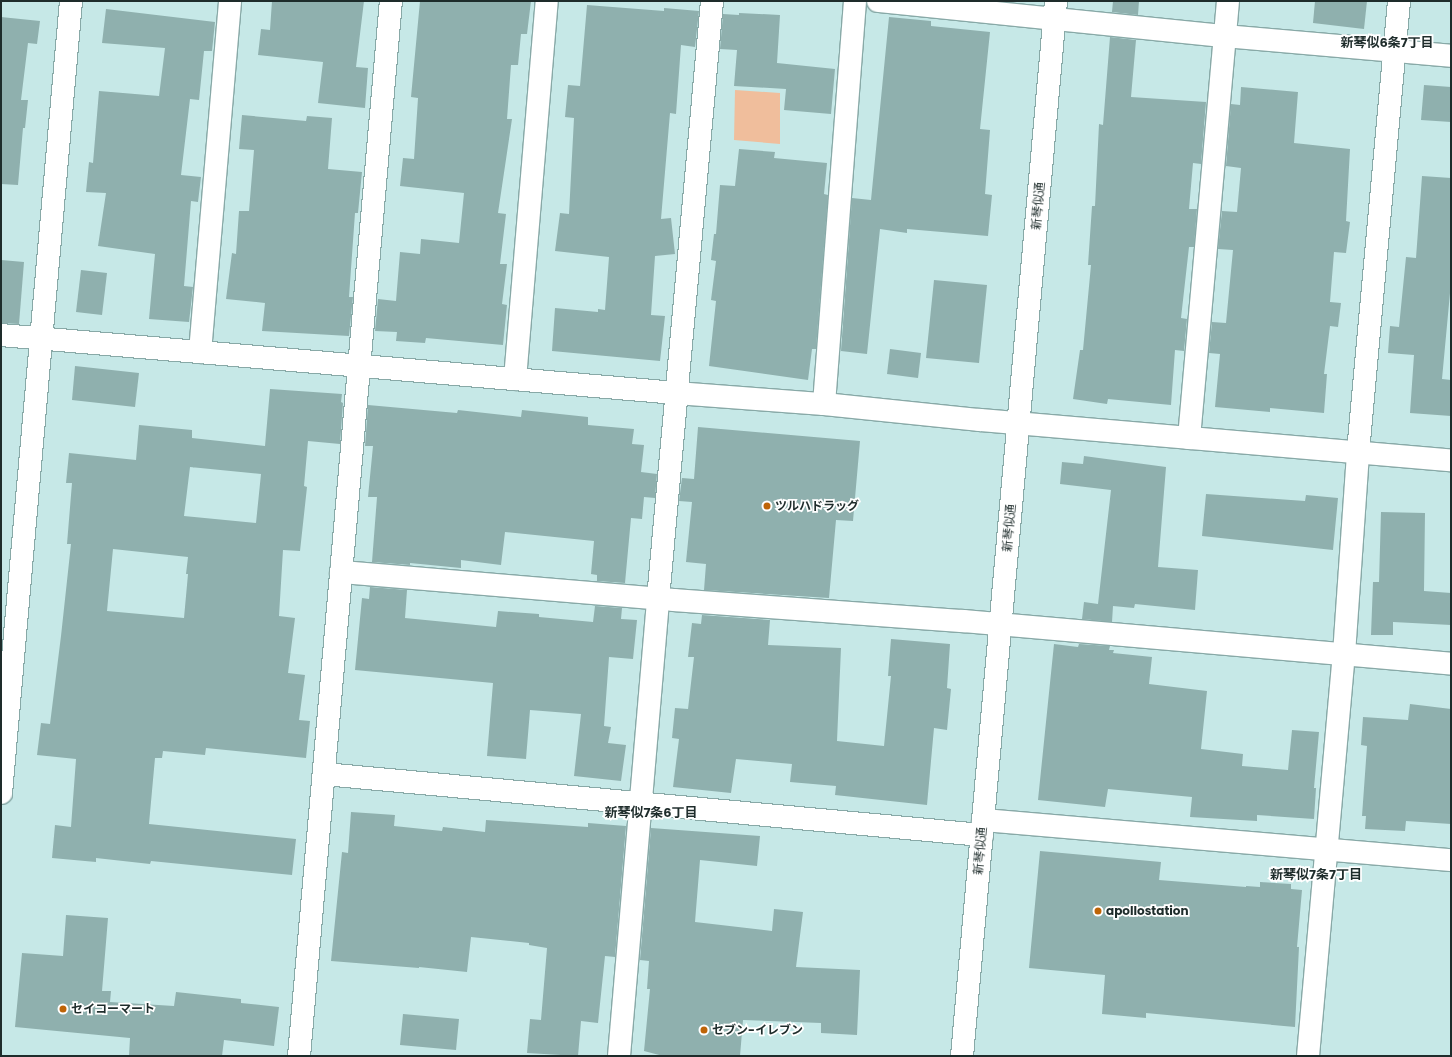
<!DOCTYPE html>
<html>
<head>
<meta charset="utf-8">
<style>
	body { margin:0 }
	#map { position:relative; width:1452px; height:1057px; overflow:hidden; background:#c6e8e7; font-family:Poppins,"Noto Sans JP",sans-serif }
	div>[style] { position:absolute }
	.green>* { inset:0; background:#f0be9c }
	.building>* { inset:0; background:#8fb0ae }
	.roads { filter:drop-shadow(1px 0 #88a9a7) drop-shadow(-1px 0 #88a9a7) drop-shadow(0 1px #88a9a7) drop-shadow(0 -1px #88a9a7) }
	.minor>* { height:22px; margin:-11px; padding:0 11px; transform-origin:11px; border-radius:11px; background:#fff }
	.tertiary>* { height:22px; margin:-11px; padding:0 11px; transform-origin:11px; border-radius:11px; background:#fff }
	.dots>* { width:11px; height:11px; translate:-50% -50%; box-sizing:border-box; border:2px solid #fff; border-radius:50% }
	span { translate:-50% -50%; white-space:nowrap; text-align:center; line-height:1.15; -webkit-text-stroke:3.5px #fff; paint-order:stroke }
	.street-label { font-size:12px; color:#1e2c2b }
	.poi-label { font-size:12px; color:#1e2c2b; font-weight:700 }
	.left { translate:0 -50%; text-align:left }
	.neighbourhood-label { font-size:13px; color:#1e2c2b; font-weight:700 }
	.frame { position:absolute; inset:0; border:2px solid #1e2c2b; pointer-events:none }
</style>
</head>
<body>
<div id="map">
	<div class="green">
		<div style="clip-path:polygon(735px 90px,780px 93px,780px 144px,734px 140px)"></div>
	</div>
	<div class="building">
		<div style="clip-path:polygon(272px 1px,364px 1px,356px 67px,368px 68px,365px 108px,318px 103px,323px 62px,258px 55px,261px 29px,270px 30px)"></div>
		<div style="clip-path:polygon(420px 1px,531px 1px,527px 34px,521px 34px,518px 65px,511px 65px,507px 119px,512px 119px,498px 213px,506px 214px,500px 264px,507px 264px,502px 304px,507px 305px,503px 345px,426px 338px,425px 343px,396px 341px,397px 332px,375px 331px,378px 299px,396px 301px,400px 252px,420px 254px,421px 239px,459px 243px,464px 193px,400px 186px,403px 158px,414px 159px,418px 98px,411px 97px)"></div>
		<div style="clip-path:polygon(1113px 1px,1139px 1px,1138px 15px,1112px 12px)"></div>
		<div style="clip-path:polygon(1315px 1px,1367px 1px,1364px 29px,1313px 23px)"></div>
		<div style="clip-path:polygon(587px 5px,664px 11px,664px 8px,699px 11px,695px 47px,681px 45px,676px 114px,670px 113px,661px 219px,671px 218px,675px 254px,655px 256px,651px 315px,665px 316px,660px 361px,552px 351px,555px 308px,598px 312px,598px 309px,605px 310px,609px 257px,555px 251px,560px 213px,569px 214px,574px 118px,565px 117px,568px 85px,580px 86px)"></div>
		<div style="clip-path:polygon(106px 9px,215px 22px,212px 51px,204px 51px,199px 100px,190px 99px,181px 175px,201px 177px,198px 202px,191px 201px,184px 286px,193px 287px,189px 322px,149px 319px,155px 254px,98px 246px,106px 193px,86px 192px,89px 162px,93px 163px,99px 91px,159px 96px,165px 48px,102px 43px)"></div>
		<div style="clip-path:polygon(739px 13px,780px 15px,777px 63px,835px 69px,831px 114px,784px 110px,786px 89px,734px 86px,737px 50px,720px 49px,723px 14px,739px 15px)"></div>
		<div style="clip-path:polygon(1px 17px,40px 21px,37px 44px,28px 43px,21px 100px,28px 100px,25px 128px,23px 128px,18px 185px,1px 184px)"></div>
		<div style="clip-path:polygon(889px 17px,931px 21px,931px 26px,990px 32px,980px 129px,990px 130px,985px 194px,992px 195px,988px 236px,907px 229px,907px 233px,880px 229px,867px 354px,841px 351px,852px 198px,871px 200px)"></div>
		<div style="clip-path:polygon(1110px 37px,1136px 40px,1131px 97px,1206px 102px,1201px 164px,1193px 163px,1189px 209px,1197px 209px,1194px 247px,1189px 247px,1181px 318px,1187px 319px,1184px 351px,1175px 350px,1171px 405px,1108px 399px,1107px 404px,1073px 399px,1080px 350px,1083px 350px,1091px 265px,1088px 265px,1092px 206px,1095px 206px,1099px 124px,1103px 125px)"></div>
		<div style="clip-path:polygon(1424px 85px,1451px 87px,1451px 122px,1421px 120px)"></div>
		<div style="clip-path:polygon(1241px 87px,1298px 92px,1294px 143px,1350px 149px,1346px 221px,1350px 222px,1346px 253px,1334px 252px,1330px 302px,1341px 303px,1338px 327px,1330px 326px,1324px 374px,1327px 374px,1324px 413px,1270px 408px,1270px 412px,1215px 407px,1220px 354px,1209px 353px,1212px 322px,1226px 323px,1233px 250px,1218px 249px,1222px 211px,1237px 212px,1241px 168px,1226px 166px,1231px 104px,1240px 105px)"></div>
		<div style="clip-path:polygon(242px 115px,306px 121px,307px 116px,332px 118px,328px 169px,362px 172px,358px 213px,355px 213px,349px 297px,353px 297px,349px 336px,262px 331px,265px 303px,226px 299px,232px 253px,236px 254px,239px 211px,249px 211px,254px 150px,239px 149px)"></div>
		<div style="clip-path:polygon(739px 149px,775px 152px,774px 158px,827px 163px,824px 194px,828px 195px,816px 349px,812px 349px,808px 380px,709px 366px,716px 301px,711px 300px,716px 261px,711px 260px,714px 234px,716px 234px,720px 185px,735px 186px)"></div>
		<div style="clip-path:polygon(1422px 176px,1451px 178px,1451px 293px,1450px 293px,1442px 379px,1451px 380px,1451px 416px,1410px 413px,1414px 355px,1388px 353px,1390px 326px,1399px 327px,1406px 257px,1416px 258px)"></div>
		<div style="clip-path:polygon(1px 260px,24px 262px,19px 324px,1px 323px)"></div>
		<div style="clip-path:polygon(81px 270px,107px 273px,102px 315px,76px 312px)"></div>
		<div style="clip-path:polygon(934px 280px,987px 285px,979px 363px,926px 358px)"></div>
		<div style="clip-path:polygon(890px 349px,921px 353px,918px 378px,887px 374px)"></div>
		<div style="clip-path:polygon(75px 366px,139px 373px,135px 407px,72px 400px)"></div>
		<div style="clip-path:polygon(evenodd,270px 389px,342px 394px,341px 402px,343px 403px,340px 444px,308px 441px,304px 486px,307px 487px,300px 551px,283px 550px,279px 616px,295px 618px,288px 673px,305px 675px,299px 720px,310px 721px,306px 758px,206px 748px,205px 755px,163px 751px,162px 758px,155px 758px,149px 824px,296px 839px,292px 875px,151px 861px,150px 864px,96px 858px,96px 862px,52px 858px,55px 825px,71px 827px,76px 759px,37px 755px,41px 723px,50px 724px,61px 636px,71px 544px,67px 544px,72px 483px,66px 483px,69px 453px,136px 460px,139px 425px,192px 430px,192px 438px,265px 446px,270px 389px,190px 467px,261px 474px,256px 523px,184px 516px,190px 467px,270px 389px,113px 549px,188px 557px,186px 574px,188px 574px,184px 618px,107px 611px,113px 549px)"></div>
		<div style="clip-path:polygon(368px 405px,457px 413px,458px 410px,521px 417px,522px 410px,588px 417px,588px 425px,634px 429px,632px 444px,644px 445px,641px 472px,657px 474px,655px 498px,644px 497px,642px 519px,631px 518px,625px 583px,597px 581px,597px 575px,591px 574px,594px 541px,505px 532px,501px 565px,461px 560px,461px 568px,410px 563px,410px 565px,372px 562px,377px 497px,368px 497px,373px 446px,365px 446px)"></div>
		<div style="clip-path:polygon(698px 427px,860px 441px,853px 521px,836px 520px,829px 598px,704px 590px,706px 564px,686px 562px,692px 502px,679px 501px,682px 478px,694px 479px)"></div>
		<div style="clip-path:polygon(1084px 456px,1166px 467px,1158px 567px,1198px 570px,1195px 610px,1135px 604px,1134px 608px,1113px 606px,1112px 622px,1082px 619px,1084px 602px,1098px 604px,1111px 490px,1060px 484px,1062px 462px,1083px 464px)"></div>
		<div style="clip-path:polygon(1206px 494px,1305px 501px,1306px 495px,1338px 498px,1333px 550px,1202px 536px)"></div>
		<div style="clip-path:polygon(1381px 512px,1425px 513px,1424px 591px,1451px 593px,1451px 625px,1393px 622px,1393px 635px,1371px 635px,1373px 582px,1379px 582px)"></div>
		<div style="clip-path:polygon(370px 587px,407px 590px,405px 618px,496px 627px,498px 611px,539px 614px,539px 617px,593px 622px,595px 606px,622px 608px,621px 619px,637px 620px,633px 659px,609px 657px,604px 726px,611px 727px,608px 743px,626px 745px,621px 781px,574px 776px,581px 714px,530px 710px,526px 759px,487px 756px,493px 683px,355px 670px,362px 598px,369px 599px)"></div>
		<div style="clip-path:polygon(702px 615px,770px 620px,768px 645px,841px 648px,837px 741px,884px 746px,891px 676px,888px 676px,891px 639px,950px 644px,947px 688px,951px 689px,947px 730px,934px 728px,927px 805px,835px 795px,836px 786px,790px 782px,792px 764px,736px 759px,731px 793px,673px 787px,679px 739px,672px 738px,675px 708px,688px 709px,694px 657px,688px 657px,692px 623px,701px 624px)"></div>
		<div style="clip-path:polygon(1054px 644px,1078px 647px,1079px 644px,1110px 646px,1109px 650px,1114px 650px,1113px 653px,1152px 657px,1149px 684px,1207px 691px,1201px 749px,1243px 754px,1242px 766px,1288px 770px,1292px 730px,1319px 732px,1314px 788px,1316px 788px,1314px 819px,1257px 815px,1257px 821px,1190px 817px,1192px 797px,1108px 789px,1105px 807px,1038px 800px)"></div>
		<div style="clip-path:polygon(1410px 704px,1451px 709px,1451px 824px,1406px 821px,1405px 831px,1365px 829px,1366px 816px,1362px 816px,1367px 746px,1361px 745px,1363px 717px,1408px 720px)"></div>
		<div style="clip-path:polygon(351px 812px,395px 815px,394px 826px,442px 831px,443px 827px,485px 832px,486px 820px,588px 827px,588px 823px,626px 826px,615px 957px,605px 956px,598px 1023px,581px 1021px,578px 1056px,527px 1053px,530px 1019px,541px 1020px,547px 948px,529px 945px,529px 943px,471px 937px,467px 972px,419px 967px,419px 968px,331px 961px,342px 852px,348px 853px)"></div>
		<div style="clip-path:polygon(651px 828px,760px 836px,757px 866px,700px 860px,695px 922px,772px 931px,774px 909px,803px 912px,796px 967px,860px 970px,857px 1035px,821px 1033px,821px 1023px,743px 1020px,740px 1056px,663px 1056px,644px 1051px,650px 989px,647px 989px,649px 961px,640px 960px)"></div>
		<div style="clip-path:polygon(1040px 851px,1161px 862px,1159px 880px,1246px 887px,1246px 886px,1260px 887px,1260px 882px,1291px 884px,1291px 889px,1302px 890px,1297px 947px,1299px 947px,1295px 1027px,1146px 1013px,1146px 1018px,1102px 1014px,1105px 975px,1029px 968px)"></div>
		<div style="clip-path:polygon(66px 915px,108px 918px,102px 991px,111px 991px,110px 1002px,174px 1006px,176px 992px,241px 999px,241px 1003px,279px 1007px,274px 1046px,224px 1040px,222px 1056px,129px 1056px,130px 1038px,15px 1027px,22px 953px,63px 956px)"></div>
		<div style="clip-path:polygon(403px 1014px,459px 1019px,456px 1050px,400px 1045px)"></div>
	</div>
	<div class="roads">
		<div class="minor">
			<div style="left:878px;top:1px;width:348px;rotate:5.8deg"></div>
			<div style="left:1224px;top:36px;width:228px;rotate:5deg"></div>
			<div style="left:1px;top:335px;width:677px;rotate:4.91deg"></div>
			<div style="left:676px;top:393px;width:148px;rotate:4.3deg"></div>
			<div style="left:824px;top:404px;width:157px;rotate:5.9deg"></div>
			<div style="left:980px;top:420px;width:473px;rotate:4.9deg"></div>
			<div style="left:200px;top:352px;width:352px;rotate:-85.1deg"></div>
			<div style="left:515px;top:379px;width:379px;rotate:-85.2deg"></div>
			<div style="left:824px;top:404px;width:404px;rotate:-85.6deg"></div>
			<div style="left:1189px;top:438px;width:439px;rotate:-84.9deg"></div>
			<div style="left:341px;top:572px;width:334px;rotate:4.8deg"></div>
			<div style="left:674px;top:600px;width:290px;rotate:4.2deg"></div>
			<div style="left:963px;top:621px;width:490px;rotate:5deg"></div>
			<div style="left:324px;top:774px;width:661px;rotate:5.3deg"></div>
			<div style="left:1px;top:793px;width:795px;rotate:-84.95deg"></div>
			<div style="left:983px;top:820px;width:470px;rotate:4.9deg"></div>
			<div style="left:299px;top:1056px;width:1059px;rotate:-85.02deg"></div>
			<div style="left:619px;top:1056px;width:459px;rotate:-85.1deg"></div>
			<div style="left:658px;top:599px;width:600px;rotate:-84.84deg"></div>
			<div style="left:1308px;top:1056px;width:404px;rotate:-84.9deg"></div>
			<div style="left:1344px;top:654px;width:202px;rotate:-86deg"></div>
			<div style="left:1358px;top:452px;width:453px;rotate:-84.8deg"></div>
		</div>
		<div class="tertiary">
			<div style="left:962px;top:1056px;width:1059px;rotate:-84.91deg"></div>
		</div>
	</div>
	<div class="dots">
		<div style="left:767px;top:506px;background:#be6407"></div>
		<div style="left:1098px;top:911px;background:#be6407"></div>
		<div style="left:63px;top:1009px;background:#be6407"></div>
		<div style="left:704px;top:1030px;background:#be6407"></div>
	</div>
	<div class="street-label">
		<span style="left:1038px;top:206px;rotate:-85deg">新琴似通</span>
		<span style="left:1009px;top:528px;rotate:-85deg">新琴似通</span>
		<span style="left:980px;top:851px;rotate:-85deg">新琴似通</span>
	</div>
	<div class="poi-label">
		<span class="left" style="left:775px;top:506px">ツルハドラッグ</span>
		<span class="left" style="left:1106px;top:911px">apollostation</span>
		<span class="left" style="left:71px;top:1009px">セイコーマート</span>
		<span class="left" style="left:712px;top:1030px">セブン-イレブン</span>
	</div>
	<div class="neighbourhood-label">
		<span style="left:1387px;top:43px">新琴似6条7丁目</span>
		<span style="left:651px;top:813px">新琴似7条6丁目</span>
		<span style="left:1316px;top:875px">新琴似7条7丁目</span>
	</div>
	<div class="frame"></div>
</div>
</body>
</html>
